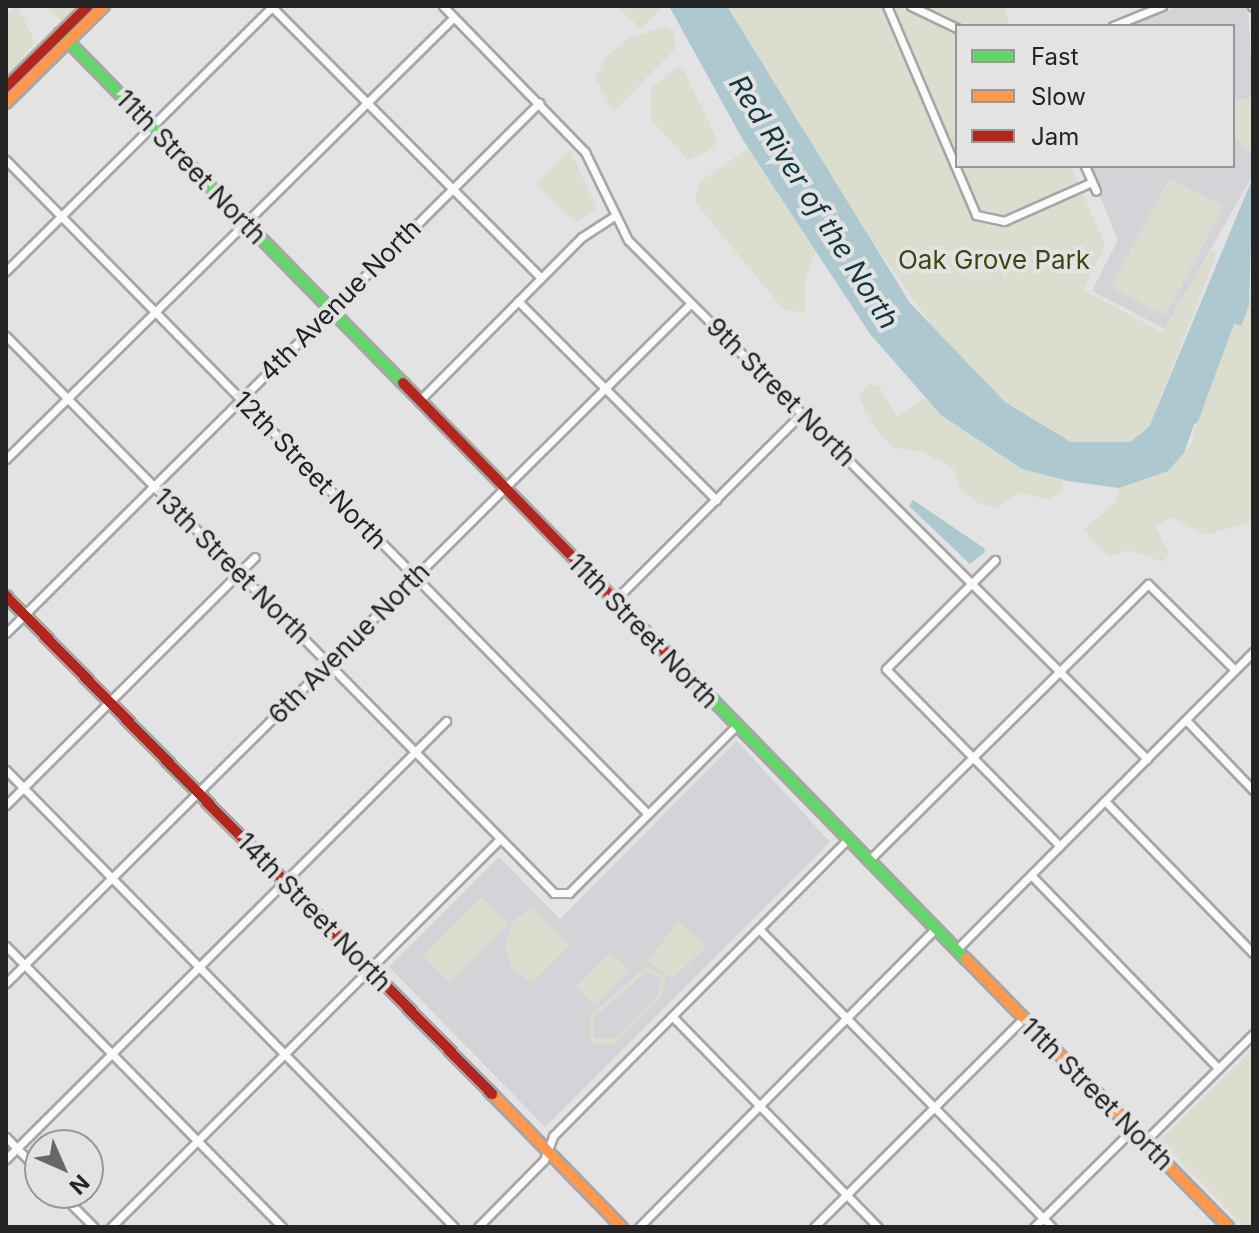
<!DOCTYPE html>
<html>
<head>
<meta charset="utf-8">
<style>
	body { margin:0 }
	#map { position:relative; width:1259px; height:1233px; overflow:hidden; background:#e3e3e4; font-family:Inter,sans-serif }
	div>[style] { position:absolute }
	.built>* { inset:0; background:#d3d3d8 }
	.green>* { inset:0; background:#dbdece }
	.water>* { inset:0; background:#aec8cf }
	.river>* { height:12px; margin:-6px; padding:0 6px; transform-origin:6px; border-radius:6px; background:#aec8cf }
	.roads { filter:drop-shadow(2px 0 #a6a6a7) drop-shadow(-2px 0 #a6a6a7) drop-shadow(0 2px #a6a6a7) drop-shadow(0 -2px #a6a6a7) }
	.street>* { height:7px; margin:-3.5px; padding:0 3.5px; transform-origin:3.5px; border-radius:3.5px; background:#fbfbfb }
	.fast>* { height:10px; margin:-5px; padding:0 5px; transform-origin:5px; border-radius:5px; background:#63d668 }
	.slow>* { height:10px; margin:-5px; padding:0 5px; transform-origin:5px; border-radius:5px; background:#ff974d }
	.jam>* { height:10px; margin:-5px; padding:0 5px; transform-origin:5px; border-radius:5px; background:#b3261e }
	span { translate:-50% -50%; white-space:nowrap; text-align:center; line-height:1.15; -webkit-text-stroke:8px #e3e3e4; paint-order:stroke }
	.street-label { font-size:26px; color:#242424 }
	.park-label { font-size:26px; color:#404410 }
	.water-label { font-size:28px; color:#13373f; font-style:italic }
	.frame { position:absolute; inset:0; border:8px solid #242424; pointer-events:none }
	.legend { position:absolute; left:955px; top:24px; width:280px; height:144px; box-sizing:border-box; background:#e3e3e4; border:2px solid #979797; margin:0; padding:10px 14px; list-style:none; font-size:24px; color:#242424 }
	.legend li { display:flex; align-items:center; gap:16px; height:40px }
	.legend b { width:40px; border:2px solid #979797 }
	.north { position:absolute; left:24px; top:1129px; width:80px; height:80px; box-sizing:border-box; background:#e3e3e4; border:2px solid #979797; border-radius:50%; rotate:135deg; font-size:22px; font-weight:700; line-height:32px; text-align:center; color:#242424 }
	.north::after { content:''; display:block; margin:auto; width:28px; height:36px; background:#676767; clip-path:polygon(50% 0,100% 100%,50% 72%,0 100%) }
</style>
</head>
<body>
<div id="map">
	<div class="built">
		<div style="clip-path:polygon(1178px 6px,1248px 6px,1253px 98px,1233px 100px,1233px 26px,1129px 26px)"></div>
		<div style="clip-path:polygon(1233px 135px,1253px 155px,1253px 175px,1165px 329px,1092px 291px,1118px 240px,1088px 166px,1233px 166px)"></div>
		<div style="clip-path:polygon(737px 741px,830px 842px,545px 1127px,389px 967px,499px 857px,560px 919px)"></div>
	</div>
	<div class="green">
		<div style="clip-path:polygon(18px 6px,35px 42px,6px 80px,6px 15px)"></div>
		<div style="clip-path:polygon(46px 6px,82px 6px,61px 20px)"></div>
		<div style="clip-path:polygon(617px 6px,664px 6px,641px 29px)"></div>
		<div style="clip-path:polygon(727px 6px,1003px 6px,1010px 26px,957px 26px,957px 166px,1071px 166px,1105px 245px,1083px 290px,1162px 332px,1211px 250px,1217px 253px,1149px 427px,1131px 442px,1071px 442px,1005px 402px,950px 351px,837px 192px)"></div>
		<div style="clip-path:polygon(665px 27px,674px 32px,675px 49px,614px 111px,595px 79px,606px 57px,628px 38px)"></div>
		<div style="clip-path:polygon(681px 65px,717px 139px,712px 149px,688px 160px,651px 119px,651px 88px)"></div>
		<div style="clip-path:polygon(1253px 98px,1253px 155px,1233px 135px,1233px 100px)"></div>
		<div style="clip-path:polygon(749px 148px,816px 252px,805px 279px,805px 313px,783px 309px,694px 201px,701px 181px)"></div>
		<div style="clip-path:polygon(570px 150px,597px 208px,576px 223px,536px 184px)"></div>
		<div style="clip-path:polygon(1169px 178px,1224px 207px,1165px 316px,1111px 287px)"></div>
		<div style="clip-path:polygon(1253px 286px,1253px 521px,1206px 535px,1170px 517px,1155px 526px,1169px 553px,1164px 562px,1128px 550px,1109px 557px,1083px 530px,1116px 502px,1119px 488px,1168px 471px,1191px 444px,1221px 343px,1230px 321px,1240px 326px)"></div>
		<div style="clip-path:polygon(869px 384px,879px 386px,897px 417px,924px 398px,1022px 469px,1063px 480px,1063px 491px,1048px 500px,1020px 492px,997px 508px,979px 504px,960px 488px,953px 468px,921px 451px,894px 448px,879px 433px,858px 397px)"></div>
		<div style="clip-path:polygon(482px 897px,508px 924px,449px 982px,423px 956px)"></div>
		<div style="clip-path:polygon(531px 907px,569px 945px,531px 983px,512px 968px,505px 945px,512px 922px)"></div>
		<div style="clip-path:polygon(679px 921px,706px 947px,672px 979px,648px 960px)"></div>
		<div style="clip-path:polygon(610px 952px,629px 971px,595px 1006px,576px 986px)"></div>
		<div style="clip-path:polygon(evenodd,647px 966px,666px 978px,661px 998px,612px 1046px,590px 1042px,590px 1015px,647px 966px,647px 971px,661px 979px,658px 995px,615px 1038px,594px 1038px,594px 1018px,647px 971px)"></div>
		<div style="clip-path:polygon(1253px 1049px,1253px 1227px,1245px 1227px,1160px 1140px)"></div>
	</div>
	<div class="water">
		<div style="clip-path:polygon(669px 6px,727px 6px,910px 303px,1005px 402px,1071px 442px,1130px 442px,1149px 427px,1253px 177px,1249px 305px,1241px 326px,1230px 322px,1184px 453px,1168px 471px,1119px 488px,1068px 481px,1022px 469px,941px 415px,870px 334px,743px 140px)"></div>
		<div style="clip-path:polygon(913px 500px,984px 548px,985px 552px,970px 564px,909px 506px)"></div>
	</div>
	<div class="river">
		<div style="left:1193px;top:418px;width:101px;rotate:-69.8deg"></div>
	</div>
	<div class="roads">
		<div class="street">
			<div style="left:271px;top:6px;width:383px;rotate:45.2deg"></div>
			<div style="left:443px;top:6px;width:204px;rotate:45.8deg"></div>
			<div style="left:585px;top:152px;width:98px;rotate:64deg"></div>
			<div style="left:628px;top:240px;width:734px;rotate:45deg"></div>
			<div style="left:887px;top:6px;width:227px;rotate:66.9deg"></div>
			<div style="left:976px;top:215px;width:29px;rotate:12deg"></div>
			<div style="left:1004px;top:221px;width:96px;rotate:-23.9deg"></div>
			<div style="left:911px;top:6px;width:51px;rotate:25.6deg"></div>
			<div style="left:1252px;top:6px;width:1px;rotate:45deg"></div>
			<div style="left:1113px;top:26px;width:53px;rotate:-22.2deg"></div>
			<div style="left:6px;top:160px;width:916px;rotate:45.53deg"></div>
			<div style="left:1085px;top:166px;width:27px;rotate:66deg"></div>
			<div style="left:6px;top:271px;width:376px;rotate:-44.8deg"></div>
			<div style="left:518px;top:301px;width:281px;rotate:45.1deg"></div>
			<div style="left:6px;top:336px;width:781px;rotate:45.47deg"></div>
			<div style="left:554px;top:893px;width:15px"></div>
			<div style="left:569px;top:893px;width:236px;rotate:-45deg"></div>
			<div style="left:419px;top:401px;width:231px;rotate:-45.2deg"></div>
			<div style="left:582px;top:237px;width:37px;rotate:-33deg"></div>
			<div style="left:6px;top:459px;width:629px;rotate:-44.61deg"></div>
			<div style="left:995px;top:560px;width:154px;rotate:135deg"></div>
			<div style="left:886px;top:669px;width:248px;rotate:45.5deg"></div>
			<div style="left:614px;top:601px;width:266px;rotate:-45deg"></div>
			<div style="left:6px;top:633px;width:752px;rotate:-44.84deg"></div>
			<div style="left:1186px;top:720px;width:97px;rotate:46.3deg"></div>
			<div style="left:6px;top:770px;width:640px;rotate:45.57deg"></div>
			<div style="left:1105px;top:801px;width:212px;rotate:45.8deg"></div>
			<div style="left:6px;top:805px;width:351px;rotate:-44.9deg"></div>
			<div style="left:868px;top:861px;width:394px;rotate:-44.7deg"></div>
			<div style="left:1148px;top:584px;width:122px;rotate:44.7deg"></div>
			<div style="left:1031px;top:875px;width:269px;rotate:45.9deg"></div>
			<div style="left:759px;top:929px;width:418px;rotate:45.5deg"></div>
			<div style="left:6px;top:946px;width:394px;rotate:45.5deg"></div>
			<div style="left:956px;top:950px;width:421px;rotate:-45.1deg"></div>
			<div style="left:6px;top:983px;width:965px;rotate:-44.79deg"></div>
			<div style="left:672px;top:1016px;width:295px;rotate:45.7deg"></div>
			<div style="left:6px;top:1137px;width:49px;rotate:45.8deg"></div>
			<div style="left:1145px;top:1141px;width:152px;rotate:-44.7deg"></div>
			<div style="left:6px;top:1159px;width:621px;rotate:-44.87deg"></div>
			<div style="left:60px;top:1193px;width:48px;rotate:45deg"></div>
			<div style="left:111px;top:1227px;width:549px;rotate:-44.93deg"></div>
			<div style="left:478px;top:1227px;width:94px;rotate:-45.4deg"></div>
			<div style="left:544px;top:1160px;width:26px;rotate:-69deg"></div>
			<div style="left:553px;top:1136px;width:417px;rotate:-45.2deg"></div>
			<div style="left:639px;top:1227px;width:420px;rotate:-45.2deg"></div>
			<div style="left:814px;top:1227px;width:295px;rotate:-44.9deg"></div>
			<div style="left:1034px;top:1227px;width:139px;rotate:-44.7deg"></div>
		</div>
		<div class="fast">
			<div style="left:60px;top:33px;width:490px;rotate:45.6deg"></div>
			<div style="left:707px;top:694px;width:371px;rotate:45.7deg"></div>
		</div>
		<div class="slow">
			<div style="left:6px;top:103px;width:138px;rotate:-44.7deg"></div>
			<div style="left:966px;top:959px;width:375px;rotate:45.6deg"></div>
			<div style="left:492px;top:1094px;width:186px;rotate:45.7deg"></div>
		</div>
		<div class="jam">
			<div style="left:6px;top:87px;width:115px;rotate:-44.6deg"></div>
			<div style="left:403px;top:383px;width:435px;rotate:45.7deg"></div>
			<div style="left:6px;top:596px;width:696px;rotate:45.7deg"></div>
		</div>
	</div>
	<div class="street-label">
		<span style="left:191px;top:167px;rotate:46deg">11th Street North</span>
		<span style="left:340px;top:300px;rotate:-45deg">4th Avenue North</span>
		<span style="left:781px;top:392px;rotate:45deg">9th Street North</span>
		<span style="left:310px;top:470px;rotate:46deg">12th Street North</span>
		<span style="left:232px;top:566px;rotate:45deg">13th Street North</span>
		<span style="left:643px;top:631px;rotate:46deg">11th Street North</span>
		<span style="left:349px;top:643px;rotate:-45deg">6th Avenue North</span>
		<span style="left:314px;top:912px;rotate:46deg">14th Street North</span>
		<span style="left:1097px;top:1094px;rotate:45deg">11th Street North</span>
	</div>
	<div class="park-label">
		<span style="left:994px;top:260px">Oak Grove Park</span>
	</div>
	<div class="water-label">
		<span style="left:814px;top:202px;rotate:58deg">Red River of the North</span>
	</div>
	<div class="frame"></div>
	<ul class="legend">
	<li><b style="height:10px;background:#63d668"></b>Fast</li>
	<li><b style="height:10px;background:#ff974d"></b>Slow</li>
	<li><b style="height:10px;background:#b3261e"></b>Jam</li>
	</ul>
	<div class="north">N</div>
</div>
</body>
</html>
